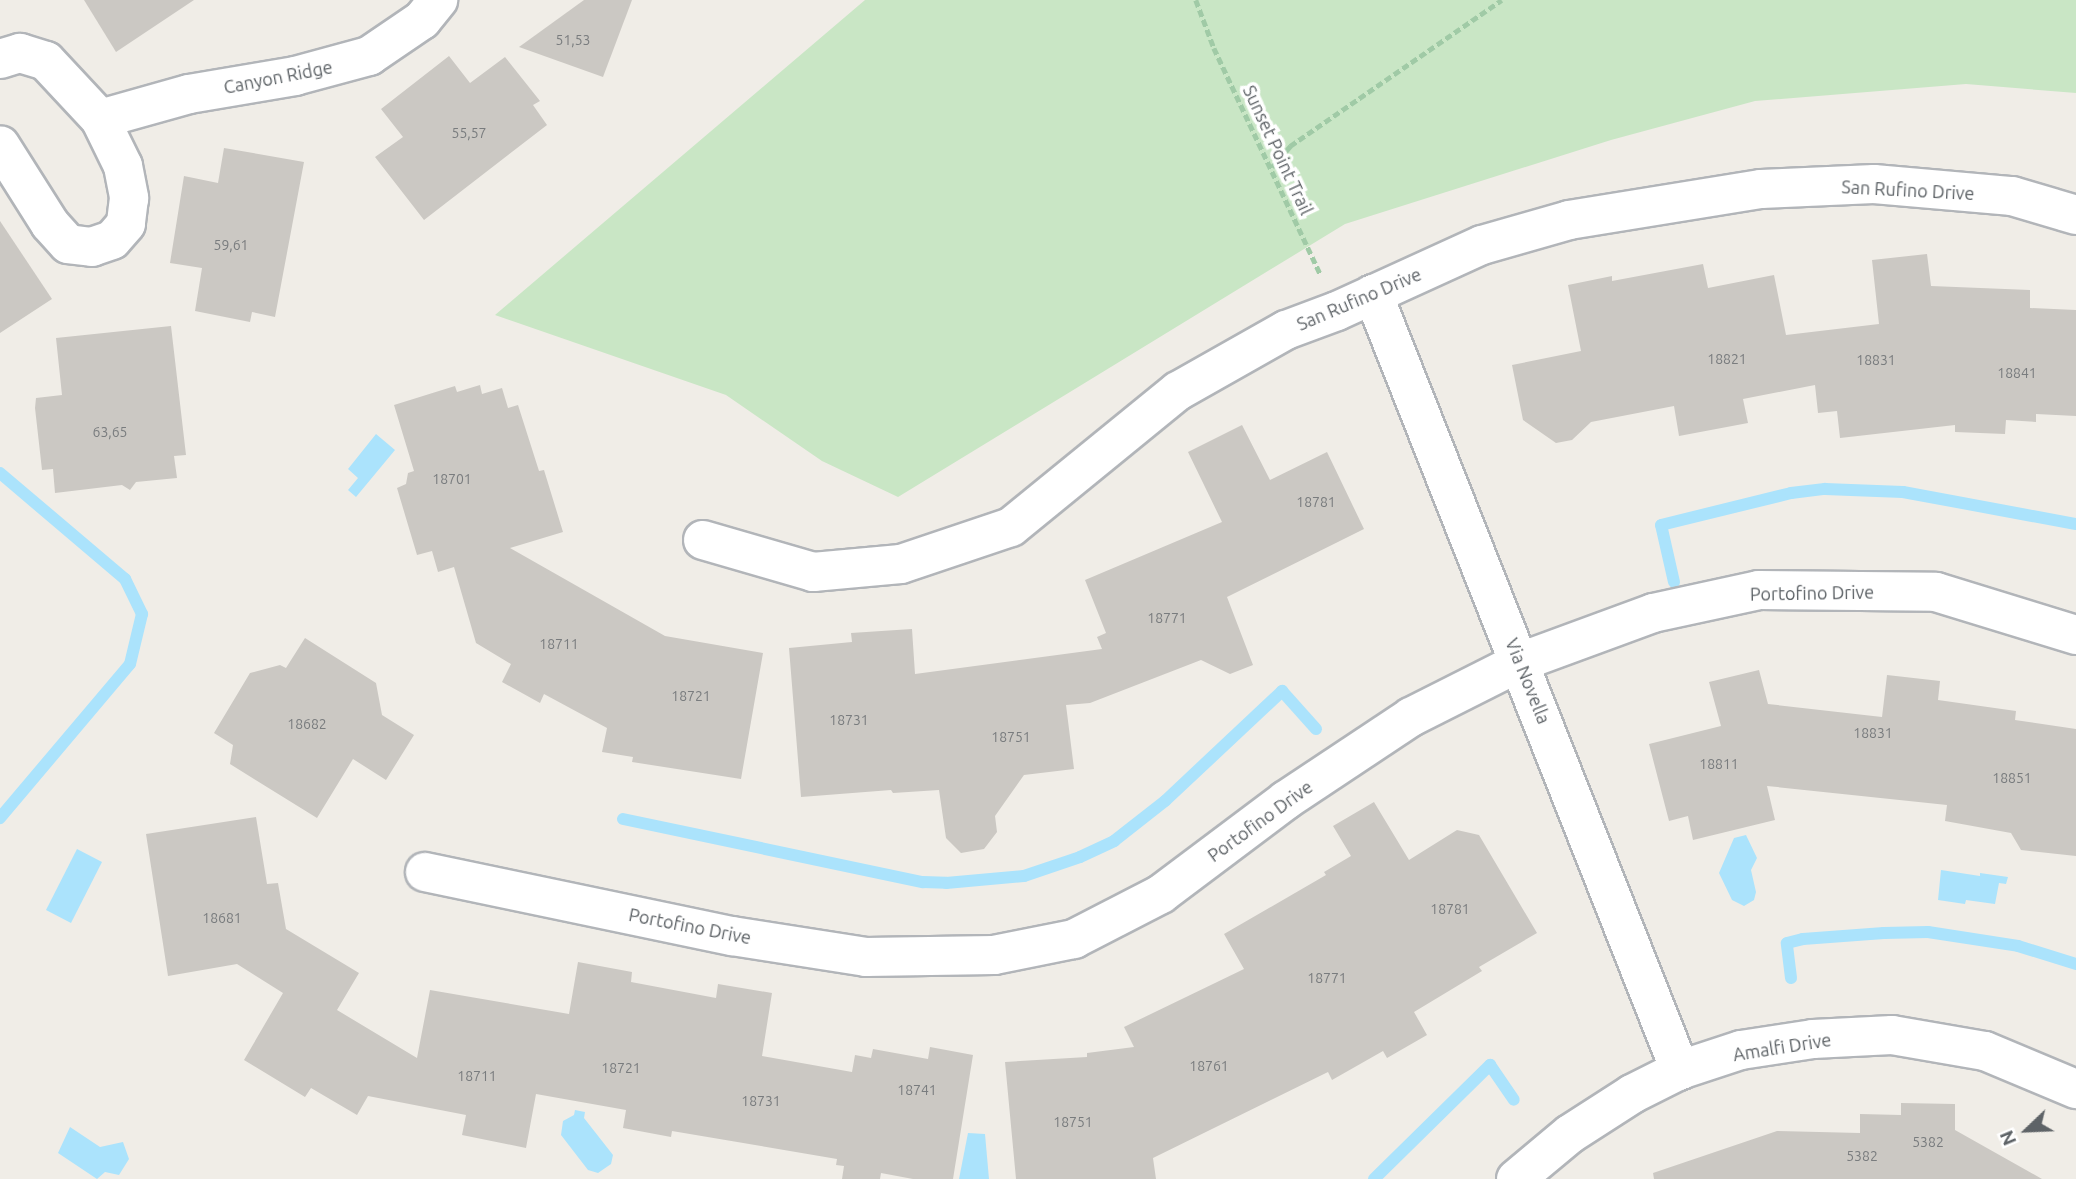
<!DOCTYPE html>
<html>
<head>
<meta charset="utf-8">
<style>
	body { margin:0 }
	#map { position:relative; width:2076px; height:1179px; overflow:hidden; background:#f0ede7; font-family:Ubuntu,sans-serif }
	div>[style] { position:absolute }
	.green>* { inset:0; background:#c9e6c5 }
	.water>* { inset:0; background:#abe3fc }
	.stream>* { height:12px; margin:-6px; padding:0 6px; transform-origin:6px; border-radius:6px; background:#abe3fc }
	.building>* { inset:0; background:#cbc8c3 }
	.path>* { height:4.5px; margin-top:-2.25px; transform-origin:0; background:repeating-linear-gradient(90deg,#a0caa6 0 7px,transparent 0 10.5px) }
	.roads { filter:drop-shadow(2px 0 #b2b5b9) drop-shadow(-2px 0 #b2b5b9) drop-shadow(0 2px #b2b5b9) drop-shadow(0 -2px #b2b5b9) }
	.street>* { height:38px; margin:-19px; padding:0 19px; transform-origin:19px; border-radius:19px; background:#fff }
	span { translate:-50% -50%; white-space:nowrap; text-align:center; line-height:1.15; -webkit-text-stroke:7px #fff; paint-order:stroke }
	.number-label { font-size:14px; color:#797c7e }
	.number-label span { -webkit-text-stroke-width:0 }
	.street-label { font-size:18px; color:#5e6367 }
	.north { position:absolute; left:1992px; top:1095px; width:70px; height:70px; -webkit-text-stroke:5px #fff; paint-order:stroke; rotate:247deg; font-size:19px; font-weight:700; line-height:28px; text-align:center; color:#5e6367 }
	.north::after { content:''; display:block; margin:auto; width:24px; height:32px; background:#5e6367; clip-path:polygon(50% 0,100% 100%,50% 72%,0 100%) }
</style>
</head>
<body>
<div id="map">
	<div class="green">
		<div style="clip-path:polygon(865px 0,2076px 0,2076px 93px,1966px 84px,1755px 101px,1611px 140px,1345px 224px,898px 497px,822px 461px,726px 395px,495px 315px)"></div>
	</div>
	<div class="water">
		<div style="clip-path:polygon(376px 434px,395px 450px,356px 497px,348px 490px,358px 478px,348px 469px)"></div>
		<div style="clip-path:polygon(1746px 835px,1757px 858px,1751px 870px,1756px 892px,1754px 900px,1744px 906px,1732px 900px,1719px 873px,1734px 838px)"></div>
		<div style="clip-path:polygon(77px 849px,102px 862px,71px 923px,46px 910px)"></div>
		<div style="clip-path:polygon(1941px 870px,1980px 876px,1980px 873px,2008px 877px,2006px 884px,1999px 883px,1995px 904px,1966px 900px,1965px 904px,1938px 900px)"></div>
		<div style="clip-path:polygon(575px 1110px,585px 1112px,584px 1118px,613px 1155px,611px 1164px,598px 1173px,588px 1170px,561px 1135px,563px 1121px,574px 1115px)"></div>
		<div style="clip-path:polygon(70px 1127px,100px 1147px,123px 1142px,129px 1159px,119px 1175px,105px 1172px,97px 1179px,58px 1153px)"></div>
		<div style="clip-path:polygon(968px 1133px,985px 1134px,989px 1179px,959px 1179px)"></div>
	</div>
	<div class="stream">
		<div style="left:0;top:473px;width:164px;rotate:40.3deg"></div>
		<div style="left:125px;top:579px;width:39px;rotate:64deg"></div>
		<div style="left:142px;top:614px;width:51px;rotate:103.5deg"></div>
		<div style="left:130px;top:664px;width:202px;rotate:130.2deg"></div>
		<div style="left:1674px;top:582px;width:58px;rotate:-102.8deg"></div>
		<div style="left:1661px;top:525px;width:134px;rotate:-13.8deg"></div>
		<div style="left:1791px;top:493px;width:34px;rotate:-7deg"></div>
		<div style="left:1825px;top:489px;width:78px;rotate:2.2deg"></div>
		<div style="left:1903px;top:492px;width:176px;rotate:10.5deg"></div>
		<div style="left:623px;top:819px;width:307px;rotate:11.9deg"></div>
		<div style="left:923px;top:882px;width:23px;rotate:2deg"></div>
		<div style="left:946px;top:883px;width:78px;rotate:-5.1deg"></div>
		<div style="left:1024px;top:876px;width:59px;rotate:-18.7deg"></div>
		<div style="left:1080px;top:857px;width:38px;rotate:-25deg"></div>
		<div style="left:1114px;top:841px;width:65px;rotate:-38.1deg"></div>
		<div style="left:1165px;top:801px;width:161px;rotate:-43.2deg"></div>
		<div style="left:1282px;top:691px;width:51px;rotate:48.2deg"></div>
		<div style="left:1791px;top:978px;width:35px;rotate:-97deg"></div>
		<div style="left:1787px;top:943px;width:16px;rotate:-14deg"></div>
		<div style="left:1803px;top:939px;width:81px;rotate:-4.2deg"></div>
		<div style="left:1884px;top:933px;width:44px;rotate:-1.3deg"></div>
		<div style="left:1928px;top:932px;width:91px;rotate:8.8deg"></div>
		<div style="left:2018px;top:946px;width:61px;rotate:17.2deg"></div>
		<div style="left:1374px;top:1179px;width:163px;rotate:-44.5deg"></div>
		<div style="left:1490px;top:1065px;width:42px;rotate:55.6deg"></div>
	</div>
	<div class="building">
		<div style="clip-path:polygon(84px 0,194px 0,116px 52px)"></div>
		<div style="clip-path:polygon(584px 0,632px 0,603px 77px,519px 47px)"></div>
		<div style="clip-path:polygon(449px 56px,470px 83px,505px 57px,540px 101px,533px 105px,547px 125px,424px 220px,375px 157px,403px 137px,381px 109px)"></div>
		<div style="clip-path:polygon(224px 148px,304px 162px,275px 317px,252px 312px,250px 322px,195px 311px,202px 268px,170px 263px,184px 176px,218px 183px)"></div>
		<div style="clip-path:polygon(0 221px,52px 299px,0 333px)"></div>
		<div style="clip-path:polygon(1927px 254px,1931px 286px,2030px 290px,2030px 308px,2076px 310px,2076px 416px,2036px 414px,2036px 422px,2006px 420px,2005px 434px,1955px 432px,1955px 425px,1840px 438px,1837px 411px,1818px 413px,1815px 385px,1743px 399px,1748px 423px,1679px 436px,1674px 406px,1591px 422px,1572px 440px,1556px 443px,1523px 420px,1512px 365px,1581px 351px,1568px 285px,1612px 276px,1612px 281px,1703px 264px,1708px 288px,1774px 275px,1786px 335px,1879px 324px,1872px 260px)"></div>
		<div style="clip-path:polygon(171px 326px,186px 455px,174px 456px,177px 478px,136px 482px,130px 490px,122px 485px,55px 493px,53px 469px,42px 470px,35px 408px,36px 398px,62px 395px,56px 338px)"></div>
		<div style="clip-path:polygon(480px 385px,482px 394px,502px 388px,508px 408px,518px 405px,539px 471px,544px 470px,563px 532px,510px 548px,665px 636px,763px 653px,741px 779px,632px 762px,633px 757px,602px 752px,607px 728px,544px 694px,540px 703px,502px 682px,511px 664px,476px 643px,454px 567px,438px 572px,432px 551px,417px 555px,397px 488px,406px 484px,408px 473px,414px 471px,394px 405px,455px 386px,457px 392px)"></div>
		<div style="clip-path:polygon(1242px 425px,1270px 480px,1327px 452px,1364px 529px,1227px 597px,1253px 665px,1230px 674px,1201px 660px,1090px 703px,1066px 705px,1074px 769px,1024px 775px,995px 816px,997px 832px,984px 849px,961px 853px,946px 838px,939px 790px,893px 793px,891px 790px,801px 797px,789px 648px,852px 642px,851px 633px,912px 629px,915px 674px,1102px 649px,1097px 637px,1106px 633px,1085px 580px,1222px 522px,1188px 452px)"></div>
		<div style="clip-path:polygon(305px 638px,376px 683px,382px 715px,414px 735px,386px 780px,353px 759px,317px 818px,230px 764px,233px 745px,214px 733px,250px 673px,280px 665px,286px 668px)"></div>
		<div style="clip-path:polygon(1759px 670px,1768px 704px,1882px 717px,1887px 675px,1940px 681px,1938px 700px,2016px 711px,2015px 720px,2076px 729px,2076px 856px,2021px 850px,2011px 833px,1945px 821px,1947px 805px,1767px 786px,1775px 820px,1693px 840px,1688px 816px,1669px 821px,1649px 744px,1721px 726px,1709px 682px)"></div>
		<div style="clip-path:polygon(1374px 802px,1409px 860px,1457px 830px,1479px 835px,1537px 933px,1479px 967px,1482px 971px,1414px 1012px,1427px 1035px,1387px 1058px,1383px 1051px,1332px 1080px,1328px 1072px,1153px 1158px,1156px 1179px,1016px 1179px,1005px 1062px,1087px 1057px,1087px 1053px,1134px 1047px,1124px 1027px,1244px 969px,1224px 934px,1326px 875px,1324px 872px,1351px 856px,1333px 826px)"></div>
		<div style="clip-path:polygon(256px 817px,267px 884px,278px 883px,286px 929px,359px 973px,337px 1010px,417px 1058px,430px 990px,569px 1014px,578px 962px,632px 972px,631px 982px,716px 998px,718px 984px,772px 993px,762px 1056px,852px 1072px,855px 1055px,871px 1058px,873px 1049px,928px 1059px,930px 1047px,973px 1055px,953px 1179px,913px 1179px,881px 1173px,880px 1179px,842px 1179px,844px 1166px,836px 1165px,837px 1159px,672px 1131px,671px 1137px,623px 1128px,626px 1110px,536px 1094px,526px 1148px,462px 1135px,466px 1115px,368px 1096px,357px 1115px,311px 1088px,305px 1097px,244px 1060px,283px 993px,237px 964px,168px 976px,146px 834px)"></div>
		<div style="clip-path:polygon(1901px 1103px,1955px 1104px,1955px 1130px,2042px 1179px,1654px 1179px,1653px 1173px,1777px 1131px,1860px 1133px,1860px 1114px,1901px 1115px)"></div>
	</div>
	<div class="path">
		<div style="left:1196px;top:0;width:51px;rotate:69.4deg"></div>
		<div style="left:1214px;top:48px;width:251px;rotate:64.8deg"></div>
		<div style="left:1272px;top:167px;width:28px;rotate:-49deg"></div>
		<div style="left:1290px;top:146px;width:257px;rotate:-34.6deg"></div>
	</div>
	<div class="roads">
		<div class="street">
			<div style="left:0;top:59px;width:21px;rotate:-17deg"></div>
			<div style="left:20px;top:53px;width:27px;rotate:17deg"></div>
			<div style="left:46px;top:61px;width:79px;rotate:47deg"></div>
			<div style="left:100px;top:119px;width:52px;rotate:63.9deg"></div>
			<div style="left:123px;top:166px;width:33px;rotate:79deg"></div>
			<div style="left:129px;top:198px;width:26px;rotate:97deg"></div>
			<div style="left:126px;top:224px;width:21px;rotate:131deg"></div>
			<div style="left:112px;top:240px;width:21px;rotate:161deg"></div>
			<div style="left:92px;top:247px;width:24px;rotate:-173deg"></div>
			<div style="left:68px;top:244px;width:27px;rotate:-132deg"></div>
			<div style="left:50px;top:224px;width:93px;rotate:-122.3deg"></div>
			<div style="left:100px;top:119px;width:92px;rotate:-15.7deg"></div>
			<div style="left:189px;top:94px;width:108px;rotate:-9.6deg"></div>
			<div style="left:295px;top:76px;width:77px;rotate:-15.1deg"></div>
			<div style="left:369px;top:56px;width:64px;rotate:-34.2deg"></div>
			<div style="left:422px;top:20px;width:26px;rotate:-51deg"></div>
			<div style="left:1373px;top:294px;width:835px;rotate:68.42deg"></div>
			<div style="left:703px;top:540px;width:115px;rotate:16.2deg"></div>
			<div style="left:813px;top:572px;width:88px;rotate:-5.2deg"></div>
			<div style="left:901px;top:564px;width:116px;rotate:-18.6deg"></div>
			<div style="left:1011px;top:527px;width:215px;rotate:-39.2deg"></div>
			<div style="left:1178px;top:391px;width:124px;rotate:-29.5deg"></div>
			<div style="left:1286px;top:330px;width:54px;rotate:-20.4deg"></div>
			<div style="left:1337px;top:311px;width:159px;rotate:-24.5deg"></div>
			<div style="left:1482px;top:245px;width:91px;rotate:-16deg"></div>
			<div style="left:1569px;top:220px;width:194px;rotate:-9.2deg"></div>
			<div style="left:1761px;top:189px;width:113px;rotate:-2.5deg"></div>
			<div style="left:1874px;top:184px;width:139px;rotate:5deg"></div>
			<div style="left:2012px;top:196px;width:67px;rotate:16.5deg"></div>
			<div style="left:425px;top:872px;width:314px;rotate:11.8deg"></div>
			<div style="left:732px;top:936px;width:136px;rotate:8.9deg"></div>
			<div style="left:866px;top:957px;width:128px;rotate:-0.9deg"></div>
			<div style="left:994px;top:955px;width:82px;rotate:-11.3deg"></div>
			<div style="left:1074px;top:939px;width:98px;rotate:-27.3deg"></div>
			<div style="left:1161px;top:894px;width:156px;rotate:-36.9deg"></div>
			<div style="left:1286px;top:800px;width:150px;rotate:-33.6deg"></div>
			<div style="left:1411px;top:717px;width:122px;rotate:-26.8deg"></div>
			<div style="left:1520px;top:662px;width:142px;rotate:-20.2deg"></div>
			<div style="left:1653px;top:613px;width:108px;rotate:-12.2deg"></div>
			<div style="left:1759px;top:590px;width:177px;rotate:0.6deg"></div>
			<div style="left:1936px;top:592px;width:146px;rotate:17.1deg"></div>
			<div style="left:1516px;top:1179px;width:70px;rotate:-39.8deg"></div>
			<div style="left:1570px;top:1134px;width:74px;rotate:-32.8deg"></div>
			<div style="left:1632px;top:1094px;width:54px;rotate:-26.6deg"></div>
			<div style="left:1680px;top:1070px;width:64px;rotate:-18.2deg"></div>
			<div style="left:1741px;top:1050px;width:73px;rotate:-8.7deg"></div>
			<div style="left:1813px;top:1039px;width:79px;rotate:-2.9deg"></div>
			<div style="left:1892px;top:1035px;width:94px;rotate:9.8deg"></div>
			<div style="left:1985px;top:1051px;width:99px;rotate:22.7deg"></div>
		</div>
	</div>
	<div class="number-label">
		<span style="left:573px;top:40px">51,53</span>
		<span style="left:469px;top:133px">55,57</span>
		<span style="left:231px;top:245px">59,61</span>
		<span style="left:1727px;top:359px">18821</span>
		<span style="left:1876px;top:360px">18831</span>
		<span style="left:2017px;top:373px">18841</span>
		<span style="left:110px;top:432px">63,65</span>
		<span style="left:452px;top:479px">18701</span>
		<span style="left:1316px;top:502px">18781</span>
		<span style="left:1167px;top:618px">18771</span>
		<span style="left:559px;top:644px">18711</span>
		<span style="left:691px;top:696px">18721</span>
		<span style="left:849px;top:720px">18731</span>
		<span style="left:307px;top:724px">18682</span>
		<span style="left:1873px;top:733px">18831</span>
		<span style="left:1011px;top:737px">18751</span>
		<span style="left:1719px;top:764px">18811</span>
		<span style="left:2012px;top:778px">18851</span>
		<span style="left:1450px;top:909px">18781</span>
		<span style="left:222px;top:918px">18681</span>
		<span style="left:1327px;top:978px">18771</span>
		<span style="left:1209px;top:1066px">18761</span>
		<span style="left:621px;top:1068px">18721</span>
		<span style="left:477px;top:1076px">18711</span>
		<span style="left:917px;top:1090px">18741</span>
		<span style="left:761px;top:1101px">18731</span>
		<span style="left:1073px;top:1122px">18751</span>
		<span style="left:1928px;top:1142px">5382</span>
		<span style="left:1862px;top:1156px">5382</span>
	</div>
	<div class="street-label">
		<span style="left:278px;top:77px;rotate:-11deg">Canyon Ridge</span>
		<span style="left:1278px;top:150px;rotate:65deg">Sunset Point Trail</span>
		<span style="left:1908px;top:190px;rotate:3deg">San Rufino Drive</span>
		<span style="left:1359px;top:299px;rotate:-23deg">San Rufino Drive</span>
		<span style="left:1812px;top:593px;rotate:-1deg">Portofino Drive</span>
		<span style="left:1528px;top:681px;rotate:68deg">Via Novella</span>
		<span style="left:1260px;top:821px;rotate:-36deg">Portofino Drive</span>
		<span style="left:690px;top:926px;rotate:11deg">Portofino Drive</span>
		<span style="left:1782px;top:1047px;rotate:-9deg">Amalfi Drive</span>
	</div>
	<div class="north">N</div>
</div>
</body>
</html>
